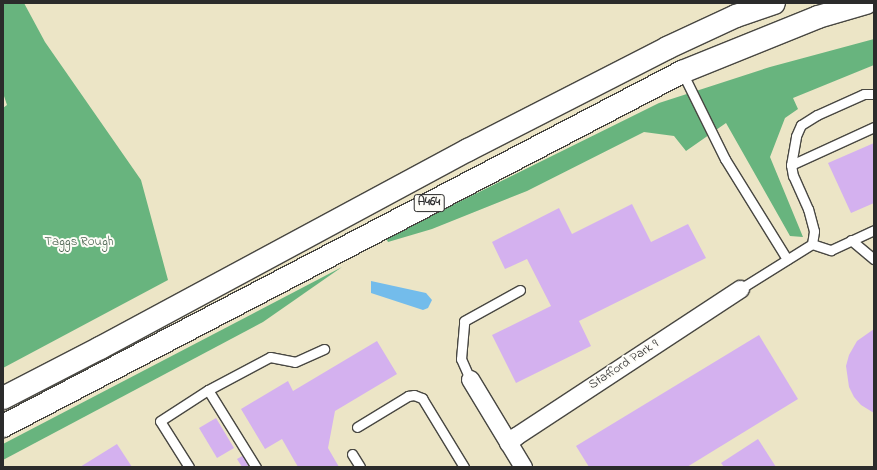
<!DOCTYPE html>
<html>
<head>
<meta charset="utf-8">
<style>
	body { margin:0 }
	#map { position:relative; width:877px; height:470px; overflow:hidden; background:#ece5c6; font-family:"Indie Flower",sans-serif }
	div>[style] { position:absolute }
	.forest>* { inset:0; background:#68b47e }
	.water>* { inset:0; background:#73bceb }
	.building>* { inset:0; background:#d4b1ef }
	.roads { filter:drop-shadow(1px 0 #484742) drop-shadow(-1px 0 #484742) drop-shadow(0 1px #484742) drop-shadow(0 -1px #484742) }
	.lane>* { height:9px; margin:-4.5px; padding:0 4.5px; transform-origin:4.5px; border-radius:4.5px; background:#fff }
	.street>* { height:17px; margin:-8.5px; padding:0 8.5px; transform-origin:8.5px; border-radius:8.5px; background:#fff }
	.highway>* { height:22px; margin:-11px; padding:0 11px; transform-origin:11px; border-radius:11px; background:#fff }
	span { translate:-50% -50%; white-space:nowrap; text-align:center; line-height:1.15; -webkit-text-stroke:4px #fdfcf7; paint-order:stroke }
	.shield-label span { padding:1px 3px; background:#fdfcf7; border:1px solid; border-radius:3px; -webkit-text-stroke-width:0 }
	.shield-label { font-size:12px; color:#2b2b2b; font-weight:700 }
	.park-label { font-size:13px; color:#445d4a }
	.street-label { font-size:13px; color:#2b2b2b }
	.frame { position:absolute; inset:0; border:4px solid #2b2b2b; pointer-events:none }
</style>
</head>
<body>
<div id="map">
	<div class="forest">
		<div style="clip-path:polygon(3px 3px,24px 3px,45px 42px,141px 180px,168px 280px,3px 368px,3px 108px,7px 105px,3px 93px)"></div>
		<div style="clip-path:polygon(874px 39px,874px 65px,793px 98px,798px 109px,785px 118px,770px 157px,803px 237px,790px 236px,726px 123px,686px 151px,674px 136px,644px 132px,527px 191px,432px 229px,388px 242px,386px 238px,659px 103px,770px 67px)"></div>
		<div style="clip-path:polygon(342px 267px,263px 322px,3px 460px,3px 444px)"></div>
	</div>
	<div class="water">
		<div style="clip-path:polygon(371px 281px,426px 293px,432px 300px,428px 308px,423px 310px,371px 293px)"></div>
	</div>
	<div class="building">
		<div style="clip-path:polygon(874px 143px,874px 203px,851px 213px,828px 163px)"></div>
		<div style="clip-path:polygon(632px 204px,651px 242px,688px 224px,706px 258px,579px 321px,591px 346px,516px 383px,492px 335px,551px 306px,527px 259px,505px 269px,492px 242px,559px 208px,572px 234px)"></div>
		<div style="clip-path:polygon(874px 329px,874px 413px,861px 405px,854px 397px,849px 387px,846px 366px,849px 355px,857px 341px)"></div>
		<div style="clip-path:polygon(759px 335px,798px 399px,687px 467px,589px 467px,576px 446px)"></div>
		<div style="clip-path:polygon(377px 341px,397px 374px,335px 411px,328px 448px,339px 467px,298px 467px,282px 439px,265px 449px,241px 409px,288px 381px,293px 391px)"></div>
		<div style="clip-path:polygon(216px 418px,234px 448px,217px 458px,199px 428px)"></div>
		<div style="clip-path:polygon(758px 439px,776px 467px,724px 467px,721px 463px)"></div>
		<div style="clip-path:polygon(117px 444px,132px 467px,80px 467px)"></div>
		<div style="clip-path:polygon(244px 455px,252px 467px,242px 467px,237px 459px)"></div>
	</div>
	<div class="roads">
		<div class="lane">
			<div style="left:682px;top:72px;width:97px;rotate:63.7deg"></div>
			<div style="left:725px;top:159px;width:118px;rotate:58.2deg"></div>
			<div style="left:791px;top:165px;width:91px;rotate:-24.6deg"></div>
			<div style="left:851px;top:240px;width:30px;rotate:40deg"></div>
			<div style="left:812px;top:244px;width:20px;rotate:18deg"></div>
			<div style="left:831px;top:250px;width:47px;rotate:-24.9deg"></div>
			<div style="left:740px;top:289px;width:85px;rotate:-32deg"></div>
			<div style="left:812px;top:244px;width:13px;rotate:-81deg"></div>
			<div style="left:814px;top:231px;width:23px;rotate:-105deg"></div>
			<div style="left:808px;top:209px;width:36px;rotate:-114deg"></div>
			<div style="left:793px;top:176px;width:11px;rotate:-100deg"></div>
			<div style="left:791px;top:165px;width:29px;rotate:-80deg"></div>
			<div style="left:796px;top:136px;width:12px;rotate:-66deg"></div>
			<div style="left:801px;top:125px;width:19px;rotate:-32deg"></div>
			<div style="left:817px;top:115px;width:51px;rotate:-24.1deg"></div>
			<div style="left:864px;top:94px;width:10px"></div>
			<div style="left:470px;top:379px;width:22px;rotate:-114deg"></div>
			<div style="left:461px;top:359px;width:38px;rotate:-85deg"></div>
			<div style="left:464px;top:321px;width:64px;rotate:-29deg"></div>
			<div style="left:208px;top:390px;width:70px;rotate:-28deg"></div>
			<div style="left:270px;top:357px;width:25px;rotate:11deg"></div>
			<div style="left:295px;top:362px;width:32px;rotate:-24deg"></div>
			<div style="left:357px;top:427px;width:60px;rotate:-31.3deg"></div>
			<div style="left:408px;top:396px;width:6px;rotate:-9deg"></div>
			<div style="left:414px;top:395px;width:9px;rotate:21deg"></div>
			<div style="left:422px;top:398px;width:81px;rotate:58.7deg"></div>
			<div style="left:352px;top:454px;width:15px;rotate:58deg"></div>
			<div style="left:189px;top:467px;width:54px;rotate:-122.2deg"></div>
			<div style="left:160px;top:421px;width:57px;rotate:-32.9deg"></div>
			<div style="left:208px;top:390px;width:91px;rotate:58.1deg"></div>
		</div>
		<div class="street">
			<div style="left:470px;top:379px;width:103px;rotate:58.9deg"></div>
			<div style="left:508px;top:443px;width:11px;rotate:-41deg"></div>
			<div style="left:516px;top:436px;width:268px;rotate:-33.3deg"></div>
		</div>
		<div class="highway">
			<div style="left:3px;top:398px;width:109px;rotate:-27.3deg"></div>
			<div style="left:100px;top:348px;width:418px;rotate:-28.3deg"></div>
			<div style="left:468px;top:150px;width:224px;rotate:-27.1deg"></div>
			<div style="left:667px;top:48px;width:76px;rotate:-24.9deg"></div>
			<div style="left:736px;top:16px;width:40px;rotate:-18.9deg"></div>
			<div style="left:3px;top:426px;width:766px;rotate:-27.54deg"></div>
			<div style="left:682px;top:72px;width:147px;rotate:-22deg"></div>
			<div style="left:818px;top:17px;width:50px;rotate:-16.3deg"></div>
		</div>
	</div>
	<div class="shield-label">
		<span style="left:429px;top:203px">A464</span>
	</div>
	<div class="park-label">
		<span style="left:79px;top:242px">Taggs Rough</span>
	</div>
	<div class="street-label">
		<span style="left:624px;top:365px;rotate:-33deg">Stafford Park 9</span>
	</div>
	<div class="frame"></div>
</div>
</body>
</html>
